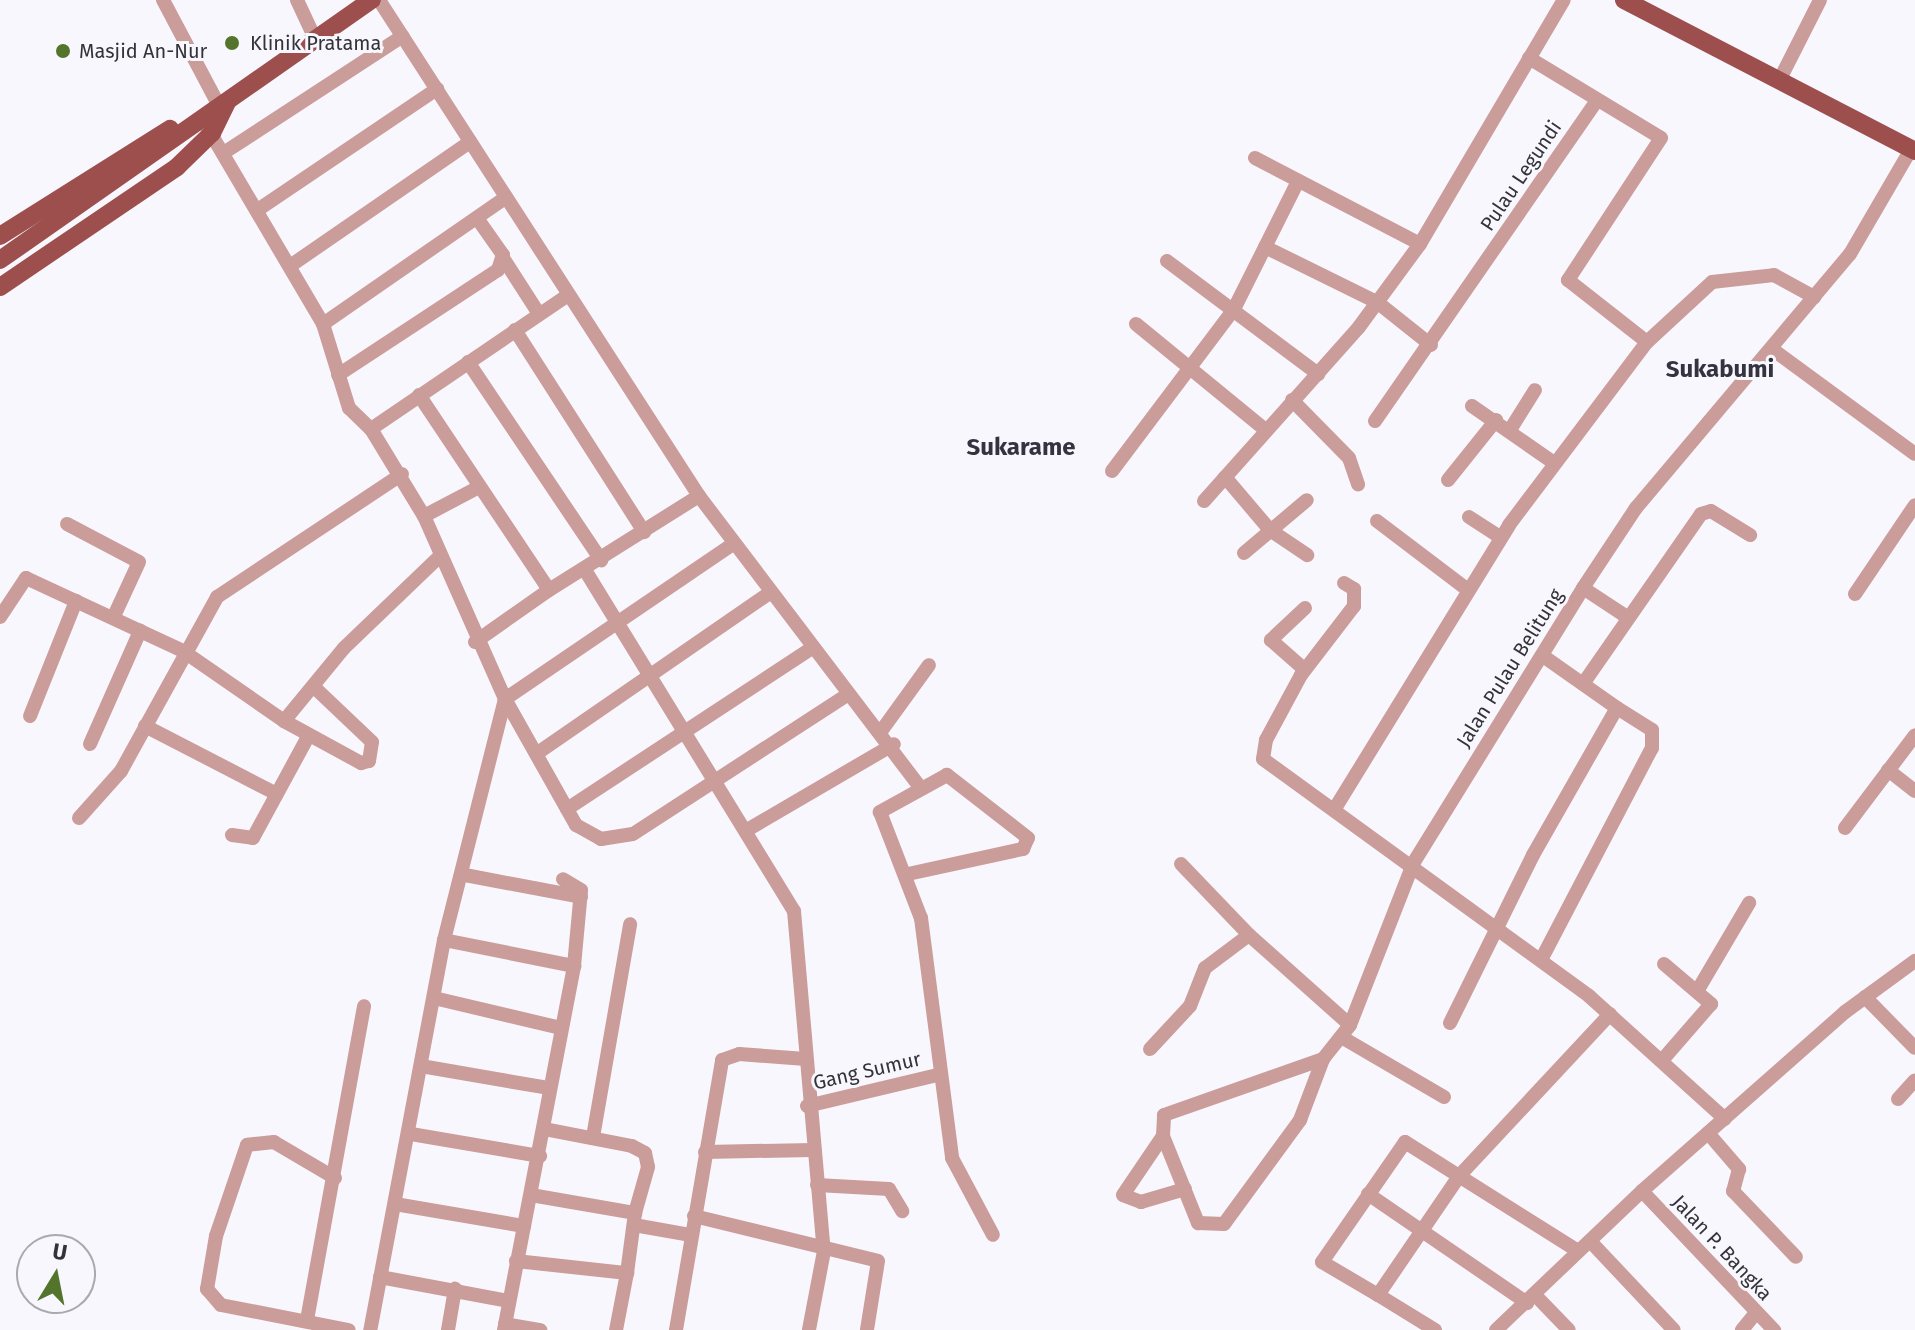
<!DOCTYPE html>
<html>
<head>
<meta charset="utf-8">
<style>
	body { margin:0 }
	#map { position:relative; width:1915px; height:1330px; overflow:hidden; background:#f9f7fe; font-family:"Fira Sans",sans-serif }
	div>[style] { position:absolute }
	.minor>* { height:14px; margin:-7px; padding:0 7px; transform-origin:7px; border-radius:7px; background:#cb9d9a }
	.major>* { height:18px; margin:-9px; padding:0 9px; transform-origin:9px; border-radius:9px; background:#9d4f4d }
	.dots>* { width:22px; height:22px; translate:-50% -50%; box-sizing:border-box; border:4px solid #f9f7fe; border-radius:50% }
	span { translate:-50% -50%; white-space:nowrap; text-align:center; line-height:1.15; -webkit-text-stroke:6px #f9f7fe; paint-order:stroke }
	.poi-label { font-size:20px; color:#343339 }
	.left { translate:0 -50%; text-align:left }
	.street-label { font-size:20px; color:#343339 }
	.quarter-label { font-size:24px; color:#363340; font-weight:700 }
	.north { position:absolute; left:16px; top:1234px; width:80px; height:80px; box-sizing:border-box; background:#f9f7fe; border:2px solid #aaa9af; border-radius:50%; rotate:10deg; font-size:22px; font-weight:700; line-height:32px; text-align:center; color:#343339 }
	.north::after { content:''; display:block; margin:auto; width:28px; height:36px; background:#53742b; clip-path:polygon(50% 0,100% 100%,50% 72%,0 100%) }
</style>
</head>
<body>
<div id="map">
	<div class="minor">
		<div style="left:163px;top:0;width:115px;rotate:62.1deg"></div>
		<div style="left:297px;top:0;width:38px;rotate:65deg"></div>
		<div style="left:379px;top:0;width:590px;rotate:57.17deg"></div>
		<div style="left:699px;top:496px;width:367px;rotate:52.8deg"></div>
		<div style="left:1529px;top:58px;width:154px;rotate:31.2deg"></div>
		<div style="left:1661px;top:138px;width:170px;rotate:123.2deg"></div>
		<div style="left:1568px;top:280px;width:100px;rotate:38.1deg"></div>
		<div style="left:1781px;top:77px;width:86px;rotate:-63.1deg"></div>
		<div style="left:207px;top:127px;width:229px;rotate:59.5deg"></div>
		<div style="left:323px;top:324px;width:88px;rotate:72.8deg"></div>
		<div style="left:349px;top:408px;width:30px;rotate:44deg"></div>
		<div style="left:371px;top:429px;width:102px;rotate:58.7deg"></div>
		<div style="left:424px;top:516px;width:200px;rotate:66.1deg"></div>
		<div style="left:505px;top:699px;width:249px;rotate:104.2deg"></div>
		<div style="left:444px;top:940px;width:397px;rotate:100.7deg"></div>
		<div style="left:225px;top:152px;width:212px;rotate:-33.1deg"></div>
		<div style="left:1255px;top:158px;width:186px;rotate:27.5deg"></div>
		<div style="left:259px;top:209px;width:215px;rotate:-34deg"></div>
		<div style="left:1265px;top:247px;width:125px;rotate:26.2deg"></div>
		<div style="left:1377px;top:302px;width:69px;rotate:38.5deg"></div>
		<div style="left:505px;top:261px;width:63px;rotate:57.3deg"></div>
		<div style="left:1167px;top:261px;width:189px;rotate:36.8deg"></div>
		<div style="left:290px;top:266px;width:219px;rotate:-34.6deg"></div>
		<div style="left:323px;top:324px;width:221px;rotate:-34.7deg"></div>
		<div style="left:1136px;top:324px;width:164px;rotate:39.3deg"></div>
		<div style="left:515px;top:330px;width:240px;rotate:57.4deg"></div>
		<div style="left:1772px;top:349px;width:177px;rotate:36.3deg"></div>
		<div style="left:468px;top:362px;width:239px;rotate:56.1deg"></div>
		<div style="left:338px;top:375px;width:191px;rotate:-33.3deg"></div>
		<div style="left:498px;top:270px;width:16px;rotate:-72deg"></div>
		<div style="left:503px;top:255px;width:45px;rotate:-125.1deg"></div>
		<div style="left:419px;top:395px;width:234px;rotate:56.3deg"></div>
		<div style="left:549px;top:590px;width:177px;rotate:-32.1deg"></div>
		<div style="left:1292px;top:400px;width:81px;rotate:45.5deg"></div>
		<div style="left:1349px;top:458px;width:28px;rotate:71deg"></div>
		<div style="left:1472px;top:406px;width:100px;rotate:34.8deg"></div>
		<div style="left:1375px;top:421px;width:390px;rotate:-55.3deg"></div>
		<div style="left:371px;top:429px;width:238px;rotate:-34.2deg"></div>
		<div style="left:1510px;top:430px;width:47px;rotate:-58deg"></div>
		<div style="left:1112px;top:471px;width:203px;rotate:-53deg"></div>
		<div style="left:1234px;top:309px;width:141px;rotate:-63.4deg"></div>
		<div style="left:1225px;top:477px;width:70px;rotate:49.7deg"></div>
		<div style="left:1270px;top:530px;width:45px;rotate:34deg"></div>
		<div style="left:1448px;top:480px;width:77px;rotate:-51.3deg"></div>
		<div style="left:1204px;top:501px;width:233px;rotate:-48.3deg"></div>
		<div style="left:1359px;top:327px;width:103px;rotate:-53.7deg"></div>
		<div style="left:1420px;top:244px;width:283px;rotate:-59.5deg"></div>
		<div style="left:424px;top:516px;width:62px;rotate:-27.8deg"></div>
		<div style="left:1469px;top:517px;width:38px;rotate:33deg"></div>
		<div style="left:1377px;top:521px;width:114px;rotate:37.2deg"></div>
		<div style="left:67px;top:524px;width:81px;rotate:27.8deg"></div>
		<div style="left:139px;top:562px;width:60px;rotate:114.8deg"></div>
		<div style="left:733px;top:544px;width:276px;rotate:145.8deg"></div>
		<div style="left:505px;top:699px;width:145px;rotate:60.6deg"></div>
		<div style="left:576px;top:825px;width:29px;rotate:29deg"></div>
		<div style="left:601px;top:839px;width:32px;rotate:-9deg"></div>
		<div style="left:633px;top:834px;width:255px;rotate:-33deg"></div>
		<div style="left:1244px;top:553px;width:82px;rotate:-40.1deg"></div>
		<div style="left:585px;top:570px;width:400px;rotate:58.5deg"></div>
		<div style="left:794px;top:911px;width:341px;rotate:85deg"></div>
		<div style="left:824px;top:1251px;width:80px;rotate:100.8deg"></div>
		<div style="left:1344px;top:583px;width:12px;rotate:31deg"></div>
		<div style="left:1354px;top:589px;width:17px;rotate:90deg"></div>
		<div style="left:1354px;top:606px;width:87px;rotate:127.5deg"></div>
		<div style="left:1301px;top:675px;width:74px;rotate:118.3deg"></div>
		<div style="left:1266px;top:740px;width:19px;rotate:99deg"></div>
		<div style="left:1263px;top:759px;width:403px;rotate:36deg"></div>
		<div style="left:1589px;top:996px;width:183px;rotate:42.1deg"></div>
		<div style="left:1583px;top:588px;width:53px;rotate:33.4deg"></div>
		<div style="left:1855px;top:594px;width:107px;rotate:-56deg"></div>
		<div style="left:1305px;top:608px;width:47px;rotate:136.7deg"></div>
		<div style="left:1271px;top:640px;width:45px;rotate:41.4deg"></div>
		<div style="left:0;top:617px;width:47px;rotate:-56.3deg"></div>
		<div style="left:26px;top:578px;width:173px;rotate:24.9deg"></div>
		<div style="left:183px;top:651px;width:123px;rotate:34.7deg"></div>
		<div style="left:284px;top:721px;width:88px;rotate:28.6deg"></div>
		<div style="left:361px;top:763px;width:8px;rotate:-14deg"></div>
		<div style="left:369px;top:761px;width:19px;rotate:-81deg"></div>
		<div style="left:372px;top:742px;width:81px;rotate:-136.5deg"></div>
		<div style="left:475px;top:642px;width:90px;rotate:-35.1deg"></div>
		<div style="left:1585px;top:681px;width:203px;rotate:-55.2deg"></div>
		<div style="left:1701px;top:514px;width:10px;rotate:-17deg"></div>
		<div style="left:1711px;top:511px;width:46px;rotate:31.6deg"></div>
		<div style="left:30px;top:716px;width:124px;rotate:-68.2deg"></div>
		<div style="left:284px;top:721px;width:94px;rotate:-50.6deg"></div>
		<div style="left:344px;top:648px;width:133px;rotate:-43.8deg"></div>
		<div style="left:145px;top:726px;width:148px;rotate:27.3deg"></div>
		<div style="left:882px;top:730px;width:80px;rotate:-54.1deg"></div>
		<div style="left:90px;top:744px;width:124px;rotate:-66.1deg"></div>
		<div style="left:539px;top:752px;width:282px;rotate:-34.6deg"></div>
		<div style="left:1888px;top:770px;width:34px;rotate:38deg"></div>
		<div style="left:567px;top:809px;width:292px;rotate:-33.3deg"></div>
		<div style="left:1334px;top:810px;width:334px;rotate:-58.4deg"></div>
		<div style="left:1509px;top:525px;width:229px;rotate:-53deg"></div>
		<div style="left:1647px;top:342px;width:88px;rotate:-42.7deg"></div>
		<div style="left:1712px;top:282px;width:62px;rotate:-6.4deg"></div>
		<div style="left:1774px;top:275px;width:46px;rotate:28.8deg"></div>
		<div style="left:79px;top:818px;width:63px;rotate:-48.2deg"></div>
		<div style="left:121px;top:771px;width:199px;rotate:-61.1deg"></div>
		<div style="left:217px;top:597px;width:222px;rotate:-33.6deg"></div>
		<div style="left:1845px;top:828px;width:116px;rotate:-53deg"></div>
		<div style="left:747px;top:830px;width:170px;rotate:-30.3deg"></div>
		<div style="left:232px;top:835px;width:21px;rotate:8deg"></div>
		<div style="left:253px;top:838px;width:117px;rotate:-61.5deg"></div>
		<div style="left:1181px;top:864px;width:98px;rotate:46.2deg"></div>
		<div style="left:908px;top:874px;width:118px;rotate:-12.3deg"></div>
		<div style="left:1023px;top:849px;width:12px;rotate:-66deg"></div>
		<div style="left:1028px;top:838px;width:103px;rotate:-142.1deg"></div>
		<div style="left:947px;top:775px;width:77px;rotate:151.1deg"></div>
		<div style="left:880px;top:812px;width:114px;rotate:68.9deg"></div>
		<div style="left:921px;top:918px;width:242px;rotate:82.6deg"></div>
		<div style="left:952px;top:1158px;width:87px;rotate:62deg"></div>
		<div style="left:465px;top:875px;width:118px;rotate:10.7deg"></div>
		<div style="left:444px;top:940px;width:133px;rotate:11.3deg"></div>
		<div style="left:1541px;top:960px;width:239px;rotate:-62.4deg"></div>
		<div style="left:1652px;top:748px;width:18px;rotate:-90deg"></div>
		<div style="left:1652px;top:730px;width:41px;rotate:-147.8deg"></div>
		<div style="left:1664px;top:964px;width:62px;rotate:40.4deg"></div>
		<div style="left:1711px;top:1004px;width:70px;rotate:131deg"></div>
		<div style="left:1699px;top:988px;width:99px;rotate:-59.5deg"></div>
		<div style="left:1865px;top:997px;width:71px;rotate:45.6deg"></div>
		<div style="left:434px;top:998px;width:130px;rotate:13.3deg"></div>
		<div style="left:1450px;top:1023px;width:187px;rotate:-63.7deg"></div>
		<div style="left:1533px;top:855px;width:169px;rotate:-60.3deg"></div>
		<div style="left:1617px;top:708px;width:90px;rotate:-144.9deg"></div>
		<div style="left:1343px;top:1038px;width:117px;rotate:30.3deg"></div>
		<div style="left:1150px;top:1049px;width:59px;rotate:-47.1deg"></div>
		<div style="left:1190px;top:1006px;width:41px;rotate:-68.5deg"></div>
		<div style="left:1205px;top:968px;width:55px;rotate:-36.9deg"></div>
		<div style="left:1249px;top:935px;width:135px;rotate:41.7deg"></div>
		<div style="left:421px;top:1066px;width:129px;rotate:9.8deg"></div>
		<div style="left:1898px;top:1099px;width:25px;rotate:-48deg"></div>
		<div style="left:807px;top:1106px;width:134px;rotate:-13.4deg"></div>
		<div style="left:1708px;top:1133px;width:48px;rotate:49.3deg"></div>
		<div style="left:1739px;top:1169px;width:23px;rotate:105deg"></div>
		<div style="left:1733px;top:1191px;width:91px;rotate:46.3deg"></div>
		<div style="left:411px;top:1134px;width:131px;rotate:9.7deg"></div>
		<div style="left:1163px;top:1136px;width:94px;rotate:68.1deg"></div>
		<div style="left:1198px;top:1223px;width:26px;rotate:2deg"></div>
		<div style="left:1224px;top:1224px;width:129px;rotate:-53.8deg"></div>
		<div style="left:1300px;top:1120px;width:65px;rotate:-69.3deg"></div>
		<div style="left:1323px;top:1059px;width:43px;rotate:-51.5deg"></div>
		<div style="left:1350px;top:1025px;width:175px;rotate:-68.6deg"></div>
		<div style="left:1414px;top:862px;width:322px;rotate:-58.3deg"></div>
		<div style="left:1583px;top:588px;width:96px;rotate:-56.5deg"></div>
		<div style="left:1636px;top:508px;width:332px;rotate:-49.9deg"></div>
		<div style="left:1850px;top:254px;width:121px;rotate:-59.8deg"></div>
		<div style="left:593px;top:1137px;width:216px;rotate:-80.1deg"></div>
		<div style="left:705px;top:1152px;width:108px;rotate:-1.1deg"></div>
		<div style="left:335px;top:1178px;width:71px;rotate:-149.5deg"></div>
		<div style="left:274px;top:1142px;width:27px;rotate:174deg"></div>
		<div style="left:247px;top:1145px;width:96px;rotate:108.8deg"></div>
		<div style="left:216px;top:1236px;width:54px;rotate:99.6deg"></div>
		<div style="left:207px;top:1289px;width:21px;rotate:49deg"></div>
		<div style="left:221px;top:1305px;width:130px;rotate:11.1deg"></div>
		<div style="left:817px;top:1185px;width:72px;rotate:3.2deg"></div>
		<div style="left:889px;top:1189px;width:26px;rotate:59deg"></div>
		<div style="left:1185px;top:1189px;width:46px;rotate:163.5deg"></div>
		<div style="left:1141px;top:1202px;width:19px;rotate:-159deg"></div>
		<div style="left:1123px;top:1195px;width:71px;rotate:-55.9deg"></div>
		<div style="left:1163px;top:1136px;width:21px;rotate:-87deg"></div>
		<div style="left:1164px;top:1115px;width:169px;rotate:-19.4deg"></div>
		<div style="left:1642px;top:1191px;width:192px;rotate:46.5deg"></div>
		<div style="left:1368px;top:1194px;width:193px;rotate:34.4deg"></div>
		<div style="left:531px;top:1195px;width:106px;rotate:9.8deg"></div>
		<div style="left:635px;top:1213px;width:48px;rotate:-74.2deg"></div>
		<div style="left:648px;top:1167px;width:14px;rotate:-102deg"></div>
		<div style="left:645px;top:1153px;width:15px;rotate:-152deg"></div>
		<div style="left:632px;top:1146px;width:90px;rotate:-169.1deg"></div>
		<div style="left:395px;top:1204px;width:131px;rotate:9.7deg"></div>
		<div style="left:694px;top:1216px;width:189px;rotate:13.7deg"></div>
		<div style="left:878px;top:1261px;width:70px;rotate:99.1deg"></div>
		<div style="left:634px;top:1225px;width:58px;rotate:10deg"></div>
		<div style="left:1590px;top:1241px;width:122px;rotate:46.7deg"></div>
		<div style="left:516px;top:1261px;width:112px;rotate:6.2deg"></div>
		<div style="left:627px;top:1273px;width:58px;rotate:100.9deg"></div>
		<div style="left:627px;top:1273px;width:61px;rotate:-82.4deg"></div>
		<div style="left:380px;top:1277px;width:130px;rotate:10.6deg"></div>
		<div style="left:1378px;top:1295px;width:65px;rotate:-149.5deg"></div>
		<div style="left:1322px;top:1262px;width:146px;rotate:-55.3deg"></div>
		<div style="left:1405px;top:1142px;width:204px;rotate:32.2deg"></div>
		<div style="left:1536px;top:1296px;width:47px;rotate:45.9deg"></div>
		<div style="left:307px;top:1320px;width:319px;rotate:-79.7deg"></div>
		<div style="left:505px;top:1324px;width:36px;rotate:10deg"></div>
		<div style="left:448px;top:1330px;width:42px;rotate:-80.3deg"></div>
		<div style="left:504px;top:1330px;width:371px;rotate:-79.1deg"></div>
		<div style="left:574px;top:966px;width:76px;rotate:-84.7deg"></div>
		<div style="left:581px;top:890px;width:21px;rotate:-149deg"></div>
		<div style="left:676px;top:1330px;width:274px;rotate:-80.3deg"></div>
		<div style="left:722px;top:1060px;width:18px;rotate:-19deg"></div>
		<div style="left:739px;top:1054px;width:67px;rotate:4.3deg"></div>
		<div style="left:1435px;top:1330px;width:67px;rotate:-148.4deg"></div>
		<div style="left:1378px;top:1295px;width:145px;rotate:-55.7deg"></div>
		<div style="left:1460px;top:1175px;width:220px;rotate:-47deg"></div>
		<div style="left:1496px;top:1330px;width:202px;rotate:-43.6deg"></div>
		<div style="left:1642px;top:1191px;width:271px;rotate:-41.4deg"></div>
		<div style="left:1845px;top:1012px;width:87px;rotate:-36.1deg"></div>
		<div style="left:1742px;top:1330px;width:21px;rotate:-51deg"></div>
	</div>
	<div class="major">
		<div style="left:1624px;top:0;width:328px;rotate:27.4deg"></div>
		<div style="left:0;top:236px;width:201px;rotate:-32.2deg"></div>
		<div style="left:0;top:260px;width:454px;rotate:-35deg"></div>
		<div style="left:0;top:287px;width:214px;rotate:-34.1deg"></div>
		<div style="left:177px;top:167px;width:49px;rotate:-44.2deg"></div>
		<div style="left:212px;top:133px;width:34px;rotate:-64deg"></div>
	</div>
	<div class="dots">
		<div style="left:232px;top:43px;background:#53742b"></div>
		<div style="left:63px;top:51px;background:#53742b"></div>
	</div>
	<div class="poi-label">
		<span class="left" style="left:250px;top:43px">Klinik Pratama</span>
		<span class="left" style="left:79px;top:51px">Masjid An-Nur</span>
	</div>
	<div class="street-label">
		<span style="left:1521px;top:176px;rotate:-56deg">Pulau Legundi</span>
		<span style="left:1510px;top:668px;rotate:-58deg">Jalan Pulau Belitung</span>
		<span style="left:867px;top:1071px;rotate:-13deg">Gang Sumur</span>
		<span style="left:1722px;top:1248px;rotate:47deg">Jalan P. Bangka</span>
	</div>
	<div class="quarter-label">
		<span style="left:1720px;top:370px">Sukabumi</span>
		<span style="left:1021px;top:448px">Sukarame</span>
	</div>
	<div class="north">U</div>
</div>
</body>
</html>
